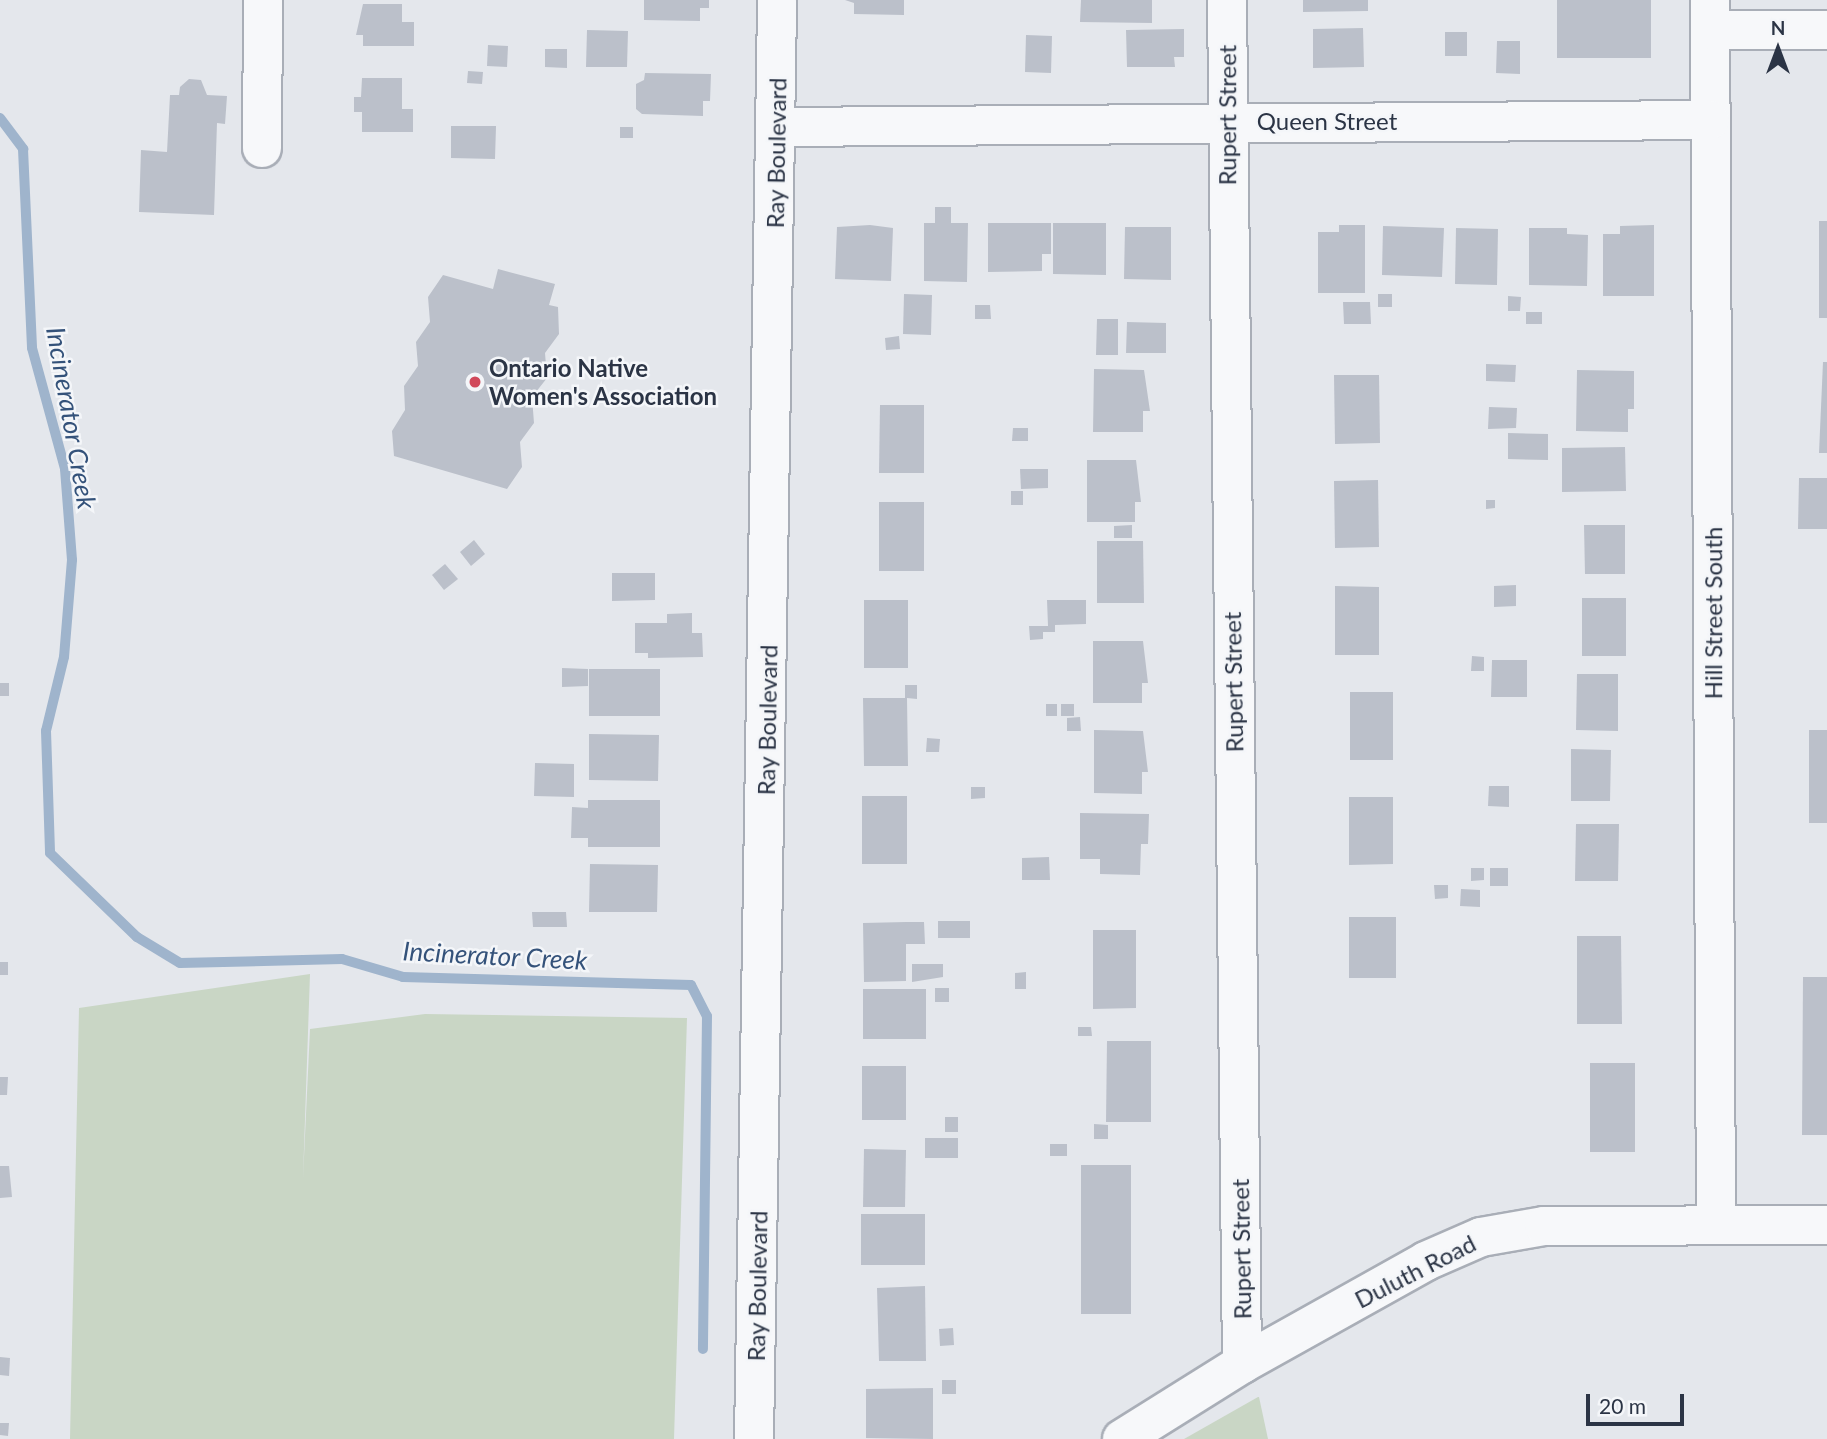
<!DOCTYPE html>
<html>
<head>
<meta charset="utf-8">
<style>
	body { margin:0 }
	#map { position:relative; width:1827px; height:1439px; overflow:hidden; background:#e4e7ec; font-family:Lato,sans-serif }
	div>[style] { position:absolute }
	.green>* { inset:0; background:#c9d6c5 }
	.stream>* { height:10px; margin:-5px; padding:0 5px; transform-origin:5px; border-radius:5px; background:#9fb4cc }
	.building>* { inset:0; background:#bbc0ca }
	.roads { filter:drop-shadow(2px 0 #a9aeb7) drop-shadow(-2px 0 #a9aeb7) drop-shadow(0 2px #a9aeb7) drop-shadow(0 -2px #a9aeb7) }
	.minor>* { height:38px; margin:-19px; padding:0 19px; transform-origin:19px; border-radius:19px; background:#f7f8fa }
	.dots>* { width:19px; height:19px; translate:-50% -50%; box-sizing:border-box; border:4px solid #f4f6f9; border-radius:50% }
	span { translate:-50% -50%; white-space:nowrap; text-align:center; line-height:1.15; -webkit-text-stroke:5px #f4f6f9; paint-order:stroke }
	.street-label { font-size:24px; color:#2b3445 }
	.poi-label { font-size:24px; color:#2b3445; font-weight:700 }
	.left { translate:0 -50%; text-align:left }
	.water-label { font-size:26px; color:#34527a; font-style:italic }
	.north { position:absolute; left:1743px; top:14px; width:70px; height:70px; -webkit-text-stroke:5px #f4f6f9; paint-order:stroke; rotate:0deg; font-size:19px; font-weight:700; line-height:28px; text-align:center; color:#2b3445 }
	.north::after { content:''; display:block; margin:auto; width:24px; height:32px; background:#2b3445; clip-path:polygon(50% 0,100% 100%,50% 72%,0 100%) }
	.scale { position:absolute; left:1586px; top:1394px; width:98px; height:32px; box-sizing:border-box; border:4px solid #2b3445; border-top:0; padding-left:9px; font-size:21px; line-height:24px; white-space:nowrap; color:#2b3445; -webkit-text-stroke:5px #f4f6f9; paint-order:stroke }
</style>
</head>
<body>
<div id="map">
	<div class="green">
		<div style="clip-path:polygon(310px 974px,303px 1178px,310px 1029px,425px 1014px,687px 1018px,674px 1439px,70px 1439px,79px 1008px)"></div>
		<div style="clip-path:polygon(1259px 1397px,1268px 1439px,1184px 1439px,1258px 1397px)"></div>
	</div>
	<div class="stream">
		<div style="left:0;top:118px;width:39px;rotate:53deg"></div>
		<div style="left:23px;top:149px;width:199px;rotate:87.4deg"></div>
		<div style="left:32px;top:348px;width:125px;rotate:74.7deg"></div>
		<div style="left:65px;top:469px;width:91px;rotate:85.6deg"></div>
		<div style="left:72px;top:560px;width:97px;rotate:94.7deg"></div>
		<div style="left:64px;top:657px;width:76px;rotate:103.7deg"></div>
		<div style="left:46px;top:731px;width:122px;rotate:88.1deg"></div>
		<div style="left:50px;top:853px;width:121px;rotate:44deg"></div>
		<div style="left:137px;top:937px;width:50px;rotate:31.2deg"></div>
		<div style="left:180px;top:963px;width:162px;rotate:-1.4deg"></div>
		<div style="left:342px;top:959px;width:64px;rotate:16.4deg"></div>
		<div style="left:403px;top:977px;width:288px;rotate:1.6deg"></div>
		<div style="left:691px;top:985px;width:35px;rotate:63deg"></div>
		<div style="left:707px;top:1016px;width:333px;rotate:90.7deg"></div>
	</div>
	<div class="building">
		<div style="clip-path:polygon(644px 0,709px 0,709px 8px,700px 8px,700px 21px,644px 20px)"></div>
		<div style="clip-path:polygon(845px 0,904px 0,904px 15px,854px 14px,854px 3px)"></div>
		<div style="clip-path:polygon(1081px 0,1152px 0,1152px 23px,1080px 22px)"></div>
		<div style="clip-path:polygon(1303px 0,1368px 0,1368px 11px,1303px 12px)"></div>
		<div style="clip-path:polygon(1557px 0,1651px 0,1651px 58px,1557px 58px)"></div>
		<div style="clip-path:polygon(363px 4px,402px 4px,402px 22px,414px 22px,414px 46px,363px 46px,363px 35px,356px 35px)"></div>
		<div style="clip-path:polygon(1363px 28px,1364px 67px,1313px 68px,1313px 29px)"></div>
		<div style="clip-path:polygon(1184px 29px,1184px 57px,1174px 57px,1175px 67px,1127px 67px,1126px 30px)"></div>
		<div style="clip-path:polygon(587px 30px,628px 31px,627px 67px,586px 67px)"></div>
		<div style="clip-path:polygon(1445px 32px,1467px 32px,1467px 56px,1445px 56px)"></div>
		<div style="clip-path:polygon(1026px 35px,1052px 36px,1051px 73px,1025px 72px)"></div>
		<div style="clip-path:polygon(1497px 41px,1520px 41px,1520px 74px,1496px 73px)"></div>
		<div style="clip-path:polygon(488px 45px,508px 46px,507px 67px,487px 66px)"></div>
		<div style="clip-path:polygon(545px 49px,567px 49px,567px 68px,545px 67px)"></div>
		<div style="clip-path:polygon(468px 71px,483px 72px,482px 84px,467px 83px)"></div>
		<div style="clip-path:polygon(645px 73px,711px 74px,710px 101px,703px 101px,703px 116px,642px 114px,636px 109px,636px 84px,644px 80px)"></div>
		<div style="clip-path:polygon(362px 78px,402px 78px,402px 109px,413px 109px,413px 132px,362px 132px,362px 112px,354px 112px,354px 97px,361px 97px)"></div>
		<div style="clip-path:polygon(189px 79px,201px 80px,207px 95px,227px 96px,225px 124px,217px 123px,214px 215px,139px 212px,141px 150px,167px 152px,170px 95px,179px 95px,180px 87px)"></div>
		<div style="clip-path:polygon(451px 126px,496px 126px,495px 159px,451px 158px)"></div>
		<div style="clip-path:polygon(620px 127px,633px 127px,633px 138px,620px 138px)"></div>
		<div style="clip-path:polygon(935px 207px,951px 207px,951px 223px,968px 223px,967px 282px,924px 281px,924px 223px,935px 223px)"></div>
		<div style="clip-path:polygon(1819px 221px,1827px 221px,1827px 318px,1819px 318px)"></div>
		<div style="clip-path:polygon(988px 223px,1051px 223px,1051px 254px,1042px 254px,1042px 271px,988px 272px)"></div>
		<div style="clip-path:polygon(1053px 223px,1106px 223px,1106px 275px,1053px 274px)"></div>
		<div style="clip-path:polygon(870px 225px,893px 228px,891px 281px,835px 279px,837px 227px)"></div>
		<div style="clip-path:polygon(1339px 225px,1365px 225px,1365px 293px,1318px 293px,1318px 232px,1339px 232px)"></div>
		<div style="clip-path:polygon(1654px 225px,1654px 296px,1603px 296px,1603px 234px,1620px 234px,1620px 226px)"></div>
		<div style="clip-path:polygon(1383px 226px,1444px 228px,1442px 277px,1382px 275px)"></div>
		<div style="clip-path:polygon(1125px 227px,1171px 227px,1171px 280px,1124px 279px)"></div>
		<div style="clip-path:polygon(1456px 228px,1498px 229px,1497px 285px,1455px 284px)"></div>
		<div style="clip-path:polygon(1529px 228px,1567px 228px,1567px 234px,1588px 235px,1587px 286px,1529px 285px)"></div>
		<div style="clip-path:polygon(498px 269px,555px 284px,549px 305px,558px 307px,559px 334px,545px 353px,547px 378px,532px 397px,534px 423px,520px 442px,522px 467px,507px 489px,394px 456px,392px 431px,405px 410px,404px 386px,418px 366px,416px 342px,430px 322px,428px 297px,443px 275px,493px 289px)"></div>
		<div style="clip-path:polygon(904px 294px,932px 295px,931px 335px,903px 334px)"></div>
		<div style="clip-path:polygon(1378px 294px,1392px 294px,1392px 307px,1378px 307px)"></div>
		<div style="clip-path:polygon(1508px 296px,1521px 297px,1520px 311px,1508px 311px)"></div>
		<div style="clip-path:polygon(1343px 302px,1370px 302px,1371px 324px,1344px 324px)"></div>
		<div style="clip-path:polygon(975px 305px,990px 305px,991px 319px,975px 319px)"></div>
		<div style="clip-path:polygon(1526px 312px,1542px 312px,1542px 324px,1526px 324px)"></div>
		<div style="clip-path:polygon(1097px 319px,1118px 319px,1118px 355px,1096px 355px)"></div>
		<div style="clip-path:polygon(1127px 322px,1166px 323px,1166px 353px,1126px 353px)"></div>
		<div style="clip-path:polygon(899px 336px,900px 349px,886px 350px,885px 338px)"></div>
		<div style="clip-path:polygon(1823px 362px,1827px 362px,1827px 453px,1819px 453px)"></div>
		<div style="clip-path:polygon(1486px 364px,1516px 365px,1515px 382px,1486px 381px)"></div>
		<div style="clip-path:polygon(1094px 369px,1144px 370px,1150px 411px,1143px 411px,1143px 432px,1093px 432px)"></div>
		<div style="clip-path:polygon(1577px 370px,1634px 371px,1634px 409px,1628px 409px,1628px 432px,1576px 431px)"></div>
		<div style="clip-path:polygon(1334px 375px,1379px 375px,1380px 443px,1335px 444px)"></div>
		<div style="clip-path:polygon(880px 405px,924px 405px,924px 473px,879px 473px)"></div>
		<div style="clip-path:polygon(1489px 407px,1517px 408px,1516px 428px,1488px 429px)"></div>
		<div style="clip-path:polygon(1013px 428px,1028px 428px,1028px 441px,1012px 441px)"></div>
		<div style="clip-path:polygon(1508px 433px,1548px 434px,1548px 460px,1508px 459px)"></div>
		<div style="clip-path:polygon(1625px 447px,1626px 491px,1562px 492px,1562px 448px)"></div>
		<div style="clip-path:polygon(1087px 460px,1136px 460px,1141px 502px,1135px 502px,1135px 522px,1087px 522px)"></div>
		<div style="clip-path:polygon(1020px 469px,1048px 469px,1048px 488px,1021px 489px)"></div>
		<div style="clip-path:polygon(1799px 478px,1827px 478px,1827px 529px,1798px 529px)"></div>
		<div style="clip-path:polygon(1378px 480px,1379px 547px,1335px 548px,1334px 481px)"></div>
		<div style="clip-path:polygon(1011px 491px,1023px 491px,1023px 505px,1011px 505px)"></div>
		<div style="clip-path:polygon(1486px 500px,1495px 500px,1495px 508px,1486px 509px)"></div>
		<div style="clip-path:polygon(879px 502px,924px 502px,924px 571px,879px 571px)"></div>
		<div style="clip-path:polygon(1132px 525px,1132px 538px,1114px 538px,1114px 526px)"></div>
		<div style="clip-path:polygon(1584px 525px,1625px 525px,1625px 574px,1585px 574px)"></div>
		<div style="clip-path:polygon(474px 540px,485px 554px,471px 566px,460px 552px)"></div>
		<div style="clip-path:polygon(1097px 541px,1143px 541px,1144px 603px,1097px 603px)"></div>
		<div style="clip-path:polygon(445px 564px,458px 579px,444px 590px,432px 575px)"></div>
		<div style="clip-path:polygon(612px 573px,655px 573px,655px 600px,612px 601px)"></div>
		<div style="clip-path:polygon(1516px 585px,1516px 606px,1494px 607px,1494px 586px)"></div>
		<div style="clip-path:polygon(1335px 586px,1379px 587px,1379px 655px,1335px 655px)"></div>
		<div style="clip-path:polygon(1582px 598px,1626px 598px,1626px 656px,1582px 656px)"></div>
		<div style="clip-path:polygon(864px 600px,908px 600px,908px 668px,864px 668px)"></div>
		<div style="clip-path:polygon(1047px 600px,1086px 600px,1086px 624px,1055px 625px,1055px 632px,1043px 632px,1043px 639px,1030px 640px,1029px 626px,1048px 626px)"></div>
		<div style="clip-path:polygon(692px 613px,692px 633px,702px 633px,703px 657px,648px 658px,648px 653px,635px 653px,635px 623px,667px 623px,667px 614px)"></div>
		<div style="clip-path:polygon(1093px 641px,1143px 641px,1148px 683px,1142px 683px,1142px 703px,1093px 703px)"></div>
		<div style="clip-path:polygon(1472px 656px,1484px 657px,1484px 671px,1471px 671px)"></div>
		<div style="clip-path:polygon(1492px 660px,1527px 660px,1527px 697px,1491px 697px)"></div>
		<div style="clip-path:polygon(562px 668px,588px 669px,588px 686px,562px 687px)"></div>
		<div style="clip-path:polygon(589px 669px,660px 669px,660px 716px,589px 716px)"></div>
		<div style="clip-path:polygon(1577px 674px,1618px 674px,1618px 731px,1576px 730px)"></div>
		<div style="clip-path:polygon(0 683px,9px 683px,9px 696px,0 696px)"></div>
		<div style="clip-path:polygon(905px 685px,917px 685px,917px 699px,907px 698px,908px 766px,864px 766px,863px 698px,905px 698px)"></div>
		<div style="clip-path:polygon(1350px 692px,1393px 692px,1393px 760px,1350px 760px)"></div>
		<div style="clip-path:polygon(1046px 704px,1057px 704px,1057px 716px,1046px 716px)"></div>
		<div style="clip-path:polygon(1061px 704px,1074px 704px,1074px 716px,1061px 716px)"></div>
		<div style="clip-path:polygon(1080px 717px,1081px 731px,1067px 731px,1067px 718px)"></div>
		<div style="clip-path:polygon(1094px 730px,1143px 731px,1148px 772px,1142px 772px,1142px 794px,1094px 793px)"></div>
		<div style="clip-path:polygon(1809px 730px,1827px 730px,1827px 823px,1809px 823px)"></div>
		<div style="clip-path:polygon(589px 734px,659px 735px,658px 781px,589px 780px)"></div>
		<div style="clip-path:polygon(927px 738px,940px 739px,939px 752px,926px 752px)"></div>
		<div style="clip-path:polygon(1571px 749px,1611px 750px,1610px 801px,1571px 801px)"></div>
		<div style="clip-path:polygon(535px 763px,574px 764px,574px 797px,534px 796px)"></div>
		<div style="clip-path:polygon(1489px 786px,1509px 786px,1509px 807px,1488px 806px)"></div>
		<div style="clip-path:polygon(971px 787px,985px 787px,985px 798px,971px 799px)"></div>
		<div style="clip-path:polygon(862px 796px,907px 796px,907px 864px,862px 864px)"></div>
		<div style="clip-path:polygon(1349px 797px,1393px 797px,1393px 864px,1349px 865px)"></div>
		<div style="clip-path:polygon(588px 800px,660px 800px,660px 847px,588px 847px,588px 838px,571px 838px,572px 807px,588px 808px)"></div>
		<div style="clip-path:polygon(1080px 813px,1149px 814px,1148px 844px,1141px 844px,1140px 875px,1100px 874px,1100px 859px,1080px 859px)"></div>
		<div style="clip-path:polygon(1576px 824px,1619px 824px,1618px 881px,1575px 881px)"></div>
		<div style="clip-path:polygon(1049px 857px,1050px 880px,1022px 880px,1022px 858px)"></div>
		<div style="clip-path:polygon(590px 864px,658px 865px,657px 912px,589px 912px)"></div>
		<div style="clip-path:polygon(1471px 868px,1484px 868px,1484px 880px,1471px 881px)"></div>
		<div style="clip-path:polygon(1490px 868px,1508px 868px,1508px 886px,1490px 886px)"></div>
		<div style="clip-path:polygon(1434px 885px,1448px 885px,1448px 898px,1435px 899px)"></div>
		<div style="clip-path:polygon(1461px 889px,1480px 890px,1480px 907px,1460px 906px)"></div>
		<div style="clip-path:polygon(532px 912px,566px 912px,567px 927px,533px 927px)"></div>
		<div style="clip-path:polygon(1349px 917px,1396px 917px,1396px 978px,1349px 978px)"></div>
		<div style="clip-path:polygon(938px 921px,970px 921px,970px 938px,938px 938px)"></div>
		<div style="clip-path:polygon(906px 922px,924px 922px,925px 944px,906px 944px,906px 981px,864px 982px,863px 923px)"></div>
		<div style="clip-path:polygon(1093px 930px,1136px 930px,1136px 1008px,1093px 1009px)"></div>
		<div style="clip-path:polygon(1577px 936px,1621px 936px,1622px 1024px,1577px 1024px)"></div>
		<div style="clip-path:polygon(0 962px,8px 962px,8px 975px,0 975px)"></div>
		<div style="clip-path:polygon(912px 964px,943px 964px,943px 977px,912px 982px)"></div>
		<div style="clip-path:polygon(1026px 972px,1026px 989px,1015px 989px,1015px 973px)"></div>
		<div style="clip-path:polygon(1803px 977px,1827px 977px,1827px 1135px,1802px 1135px)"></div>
		<div style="clip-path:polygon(935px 988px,949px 988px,949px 1002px,935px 1002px)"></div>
		<div style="clip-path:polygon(863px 989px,926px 989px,926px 1039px,863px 1039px)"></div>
		<div style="clip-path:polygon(1078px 1027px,1091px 1027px,1092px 1036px,1078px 1036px)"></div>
		<div style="clip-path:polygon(1107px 1041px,1151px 1041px,1151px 1122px,1106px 1122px)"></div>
		<div style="clip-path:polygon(1590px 1063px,1635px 1063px,1635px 1152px,1590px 1152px)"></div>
		<div style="clip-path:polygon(862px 1066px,906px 1066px,906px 1120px,862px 1120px)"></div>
		<div style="clip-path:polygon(0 1077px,8px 1077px,7px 1095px,0 1095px)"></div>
		<div style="clip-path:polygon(945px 1117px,958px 1117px,958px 1132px,945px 1132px)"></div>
		<div style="clip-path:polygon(1094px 1124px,1108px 1125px,1108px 1139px,1094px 1139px)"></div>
		<div style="clip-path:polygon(925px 1138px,958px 1138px,958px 1158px,925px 1158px)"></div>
		<div style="clip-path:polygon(1050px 1144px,1067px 1144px,1067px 1156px,1050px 1156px)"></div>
		<div style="clip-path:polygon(864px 1149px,906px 1150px,905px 1207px,863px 1207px)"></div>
		<div style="clip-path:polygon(1081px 1165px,1131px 1165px,1131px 1314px,1081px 1314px)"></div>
		<div style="clip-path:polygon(0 1166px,9px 1166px,12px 1197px,0 1198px)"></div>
		<div style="clip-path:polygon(861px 1214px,925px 1214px,925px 1265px,861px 1265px)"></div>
		<div style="clip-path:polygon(925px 1286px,926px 1361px,879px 1361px,877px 1288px)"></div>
		<div style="clip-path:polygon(953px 1328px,954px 1345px,940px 1346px,939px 1329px)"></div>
		<div style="clip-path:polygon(0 1357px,10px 1358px,9px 1376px,0 1375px)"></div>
		<div style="clip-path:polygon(942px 1380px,956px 1380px,956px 1394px,942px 1394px)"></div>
		<div style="clip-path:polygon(933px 1388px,933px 1439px,866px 1438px,866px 1389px)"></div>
		<div style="clip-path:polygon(0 1423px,9px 1423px,8px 1436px,0 1435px)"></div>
	</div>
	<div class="roads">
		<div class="minor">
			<div style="left:1227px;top:0;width:1364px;rotate:89.37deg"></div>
			<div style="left:1710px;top:0;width:1225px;rotate:89.72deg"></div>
			<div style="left:1710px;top:30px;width:117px"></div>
			<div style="left:777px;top:127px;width:933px;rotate:-0.43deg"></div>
			<div style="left:262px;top:148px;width:148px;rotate:-89.6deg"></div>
			<div style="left:754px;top:1439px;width:1439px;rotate:-89.08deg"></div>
			<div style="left:1122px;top:1439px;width:142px;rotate:-32deg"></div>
			<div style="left:1242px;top:1364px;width:211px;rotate:-29.2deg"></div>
			<div style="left:1426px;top:1261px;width:60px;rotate:-23.6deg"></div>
			<div style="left:1481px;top:1237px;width:64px;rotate:-9.9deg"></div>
			<div style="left:1544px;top:1226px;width:283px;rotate:-0.2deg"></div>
		</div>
	</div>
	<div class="dots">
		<div style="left:475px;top:382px;background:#d1495b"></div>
	</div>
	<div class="street-label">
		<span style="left:1227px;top:115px;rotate:-90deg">Rupert Street</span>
		<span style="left:1327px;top:121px">Queen Street</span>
		<span style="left:776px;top:153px;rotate:-89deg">Ray Boulevard</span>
		<span style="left:1713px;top:613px;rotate:-90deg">Hill Street South</span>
		<span style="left:1233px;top:682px;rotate:-91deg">Rupert Street</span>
		<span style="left:767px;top:720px;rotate:-89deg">Ray Boulevard</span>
		<span style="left:1241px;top:1249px;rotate:-91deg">Rupert Street</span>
		<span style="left:1415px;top:1271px;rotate:-27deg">Duluth Road</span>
		<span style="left:757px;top:1286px;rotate:-89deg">Ray Boulevard</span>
	</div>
	<div class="poi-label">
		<span class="left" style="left:489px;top:382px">Ontario Native<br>Women's Association</span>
	</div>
	<div class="water-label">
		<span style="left:71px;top:418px;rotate:80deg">Incinerator Creek</span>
		<span style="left:495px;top:956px;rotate:3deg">Incinerator Creek</span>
	</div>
	<div class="north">N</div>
	<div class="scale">20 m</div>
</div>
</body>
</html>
